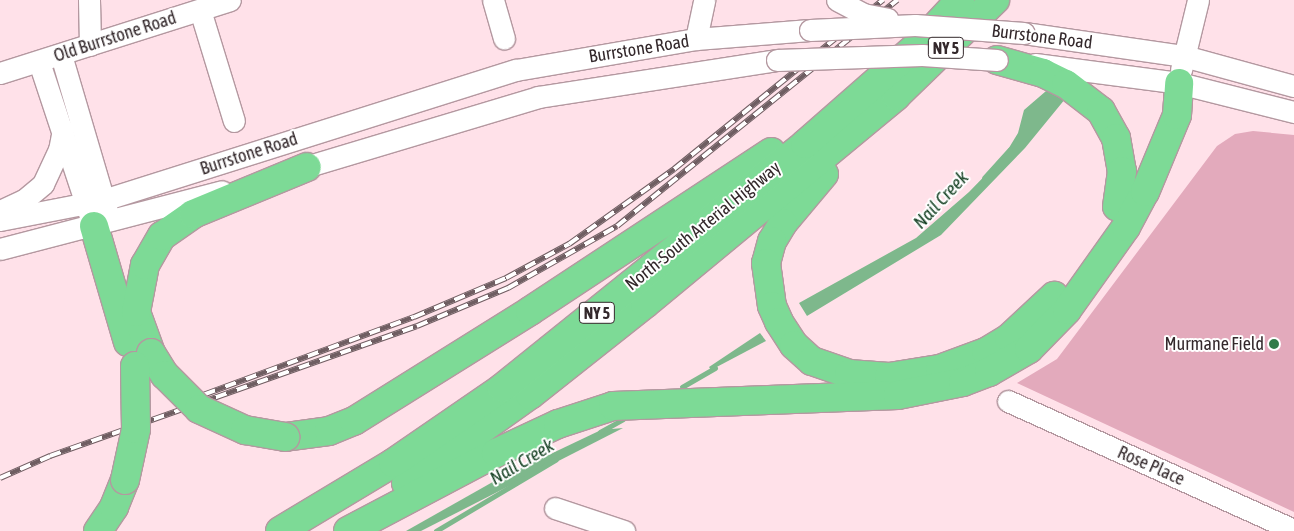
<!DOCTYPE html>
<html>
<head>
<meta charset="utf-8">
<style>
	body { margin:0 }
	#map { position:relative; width:1294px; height:531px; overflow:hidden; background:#ffe1e9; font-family:"Asap Condensed",sans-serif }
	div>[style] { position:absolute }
	.green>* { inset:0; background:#e3aabc }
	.water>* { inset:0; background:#7eb88c }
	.stream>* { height:4.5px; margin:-2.25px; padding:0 2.25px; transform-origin:2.25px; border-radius:2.25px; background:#7eb88c }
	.roads { filter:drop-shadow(1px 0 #b498a0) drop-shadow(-1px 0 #b498a0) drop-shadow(0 1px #b498a0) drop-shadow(0 -1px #b498a0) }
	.minor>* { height:21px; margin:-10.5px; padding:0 10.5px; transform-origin:10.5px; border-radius:10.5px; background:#fff }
	.highway>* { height:28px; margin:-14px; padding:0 14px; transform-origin:14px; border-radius:14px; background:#7dda96 }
	.rail>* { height:5.5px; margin-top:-2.75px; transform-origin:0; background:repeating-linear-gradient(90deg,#fff 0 11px,#6f5e62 0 22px); box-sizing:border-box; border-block:1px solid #6f5e62 }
	.bridges { filter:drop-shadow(1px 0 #b498a0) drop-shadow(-1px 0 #b498a0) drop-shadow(0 1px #b498a0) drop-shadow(0 -1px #b498a0) }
	.minor-bridge>* { height:21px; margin:-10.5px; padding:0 10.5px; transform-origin:10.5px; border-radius:10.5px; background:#fff }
	.highway-bridge>* { height:28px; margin:-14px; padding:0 14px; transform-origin:14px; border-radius:14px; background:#7dda96 }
	.dots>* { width:14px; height:14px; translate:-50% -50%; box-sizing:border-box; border:2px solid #fff; border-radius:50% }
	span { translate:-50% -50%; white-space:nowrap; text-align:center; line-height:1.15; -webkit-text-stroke:4px #fff; paint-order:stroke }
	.shield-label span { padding:1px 4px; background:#fff; border:1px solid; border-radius:4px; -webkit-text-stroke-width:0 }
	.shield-label { font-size:16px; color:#33282b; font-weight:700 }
	.street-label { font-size:18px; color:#33282b }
	.poi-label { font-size:18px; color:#33282b }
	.right { translate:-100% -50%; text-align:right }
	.water-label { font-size:19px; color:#154023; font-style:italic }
</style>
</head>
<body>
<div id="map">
	<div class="green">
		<div style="clip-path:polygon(1253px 131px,1294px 135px,1294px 512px,1017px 383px,1057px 359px,1217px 146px,1235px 134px)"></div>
	</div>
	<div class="water">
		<div style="clip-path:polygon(1053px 85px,1070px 93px,1025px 148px,941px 235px,807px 316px,799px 303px,916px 238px,969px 192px,1004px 156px,1018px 133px,1024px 110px)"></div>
		<div style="clip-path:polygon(760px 333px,766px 341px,711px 370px,709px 367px)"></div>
		<div style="clip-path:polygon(623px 428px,421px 531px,406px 531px,498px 479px,601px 430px)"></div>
	</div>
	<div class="stream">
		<div style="left:984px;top:178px;width:38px;rotate:-48deg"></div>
		<div style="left:682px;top:387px;width:38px;rotate:-30deg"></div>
		<div style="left:600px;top:432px;width:26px;rotate:-29deg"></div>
		<div style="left:436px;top:531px;width:139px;rotate:-30.8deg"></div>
	</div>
	<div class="roads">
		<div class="minor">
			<div style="left:89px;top:0;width:45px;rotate:88.7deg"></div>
			<div style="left:493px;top:0;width:40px;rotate:74deg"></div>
			<div style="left:200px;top:10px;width:116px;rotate:73deg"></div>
			<div style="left:1024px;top:33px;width:162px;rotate:8.2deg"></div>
			<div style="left:1184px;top:56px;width:114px;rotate:15.3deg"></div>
			<div style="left:696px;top:39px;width:40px;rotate:-78deg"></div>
			<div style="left:61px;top:55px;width:167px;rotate:73.6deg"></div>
			<div style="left:39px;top:62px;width:162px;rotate:71.7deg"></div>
			<div style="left:1035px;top:64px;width:145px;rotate:7.5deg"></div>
			<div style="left:1179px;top:83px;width:119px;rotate:14.2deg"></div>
			<div style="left:1181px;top:70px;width:72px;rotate:-76.3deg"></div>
			<div style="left:0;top:73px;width:241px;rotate:-17.6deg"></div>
			<div style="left:292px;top:171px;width:257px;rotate:-16.7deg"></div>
			<div style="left:538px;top:97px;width:242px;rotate:-8.8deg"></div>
			<div style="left:0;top:211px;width:26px;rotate:-25deg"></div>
			<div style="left:24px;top:200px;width:25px;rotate:-40deg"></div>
			<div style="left:43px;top:184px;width:38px;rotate:-65deg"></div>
			<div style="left:59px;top:150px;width:21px;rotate:-79deg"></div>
			<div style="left:0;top:220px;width:105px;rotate:-11deg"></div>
			<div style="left:103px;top:200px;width:433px;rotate:-17.5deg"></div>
			<div style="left:516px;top:70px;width:183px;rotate:-9.8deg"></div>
			<div style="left:696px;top:39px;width:114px;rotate:-4.5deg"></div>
			<div style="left:0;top:249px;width:229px;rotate:-14.6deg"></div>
			<div style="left:1008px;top:401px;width:314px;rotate:24.3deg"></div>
			<div style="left:555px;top:508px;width:73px;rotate:18.4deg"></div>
		</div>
		<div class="highway">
			<div style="left:997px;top:60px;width:48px;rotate:15.8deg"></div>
			<div style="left:1043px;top:73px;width:25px;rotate:26deg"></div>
			<div style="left:1066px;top:84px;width:44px;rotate:37.6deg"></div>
			<div style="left:1101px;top:111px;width:31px;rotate:61deg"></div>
			<div style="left:1116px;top:138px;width:34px;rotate:80deg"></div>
			<div style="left:1122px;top:171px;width:36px;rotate:98deg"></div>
			<div style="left:824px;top:174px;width:64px;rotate:129.9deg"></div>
			<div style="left:783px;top:223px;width:21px;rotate:121deg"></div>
			<div style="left:772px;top:241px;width:23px;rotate:105deg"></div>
			<div style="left:766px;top:263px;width:43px;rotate:82.1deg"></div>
			<div style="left:772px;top:306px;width:17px;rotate:66deg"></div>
			<div style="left:779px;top:322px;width:27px;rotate:57deg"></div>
			<div style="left:794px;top:345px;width:24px;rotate:42deg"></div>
			<div style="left:812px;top:361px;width:39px;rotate:19deg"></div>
			<div style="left:849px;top:374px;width:40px;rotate:4.3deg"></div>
			<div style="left:889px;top:377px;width:52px;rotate:-8.9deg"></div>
			<div style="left:940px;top:369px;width:49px;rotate:-20.3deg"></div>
			<div style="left:986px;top:352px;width:27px;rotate:-31deg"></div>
			<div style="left:1009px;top:338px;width:62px;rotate:-43deg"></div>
			<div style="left:94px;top:226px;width:121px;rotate:73.7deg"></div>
			<div style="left:151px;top:353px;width:44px;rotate:-110.1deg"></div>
			<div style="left:136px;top:312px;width:48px;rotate:-79.2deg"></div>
			<div style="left:145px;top:265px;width:34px;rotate:-60deg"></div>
			<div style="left:162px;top:236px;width:38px;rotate:-35deg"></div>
			<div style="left:193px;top:214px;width:123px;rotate:-22.4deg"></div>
			<div style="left:285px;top:437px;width:44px;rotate:-7.8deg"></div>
			<div style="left:329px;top:431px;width:27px;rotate:-22deg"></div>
			<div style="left:354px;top:421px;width:208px;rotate:-32deg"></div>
			<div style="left:530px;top:311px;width:289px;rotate:-33.4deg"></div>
			<div style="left:406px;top:483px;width:152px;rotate:-35.4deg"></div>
			<div style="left:530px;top:395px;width:147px;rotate:-38.4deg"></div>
			<div style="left:645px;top:304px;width:326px;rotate:-39.6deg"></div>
			<div style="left:896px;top:96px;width:138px;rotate:-44.1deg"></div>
			<div style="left:98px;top:531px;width:29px;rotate:-56deg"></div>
			<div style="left:114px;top:507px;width:29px;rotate:-68deg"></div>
			<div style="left:280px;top:531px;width:132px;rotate:-31deg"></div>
			<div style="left:393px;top:463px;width:132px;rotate:-34.5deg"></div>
			<div style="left:502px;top:388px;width:389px;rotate:-38.8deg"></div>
			<div style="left:805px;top:144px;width:149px;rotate:-41.2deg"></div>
			<div style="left:917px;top:46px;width:63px;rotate:-46.9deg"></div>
			<div style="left:348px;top:531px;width:167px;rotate:-27.8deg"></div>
			<div style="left:496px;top:453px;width:68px;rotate:-25.1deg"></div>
			<div style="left:558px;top:424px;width:58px;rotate:-18.1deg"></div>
			<div style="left:613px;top:406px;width:285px;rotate:-2.2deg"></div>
			<div style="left:898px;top:395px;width:66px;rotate:-11.3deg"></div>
			<div style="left:963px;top:382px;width:28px;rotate:-21deg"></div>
			<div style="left:989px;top:372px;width:46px;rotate:-29.9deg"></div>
			<div style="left:1029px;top:349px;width:54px;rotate:-45.7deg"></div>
			<div style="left:1067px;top:310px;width:102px;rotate:-54.6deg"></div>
			<div style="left:1126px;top:227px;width:40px;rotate:-62deg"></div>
			<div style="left:1145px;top:192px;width:83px;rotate:-67.4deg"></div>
			<div style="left:1177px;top:115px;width:32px;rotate:-86deg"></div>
		</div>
	</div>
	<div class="rail">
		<div style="left:184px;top:402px;width:245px;rotate:-20.3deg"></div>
		<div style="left:414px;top:317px;width:100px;rotate:-23deg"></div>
		<div style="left:506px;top:278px;width:72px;rotate:-28.4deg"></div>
		<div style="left:569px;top:244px;width:129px;rotate:-35.5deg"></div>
		<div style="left:674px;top:169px;width:269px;rotate:-39deg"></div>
		<div style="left:0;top:478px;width:55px;rotate:-23.7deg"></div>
		<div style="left:50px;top:456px;width:389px;rotate:-19.5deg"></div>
		<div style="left:417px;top:326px;width:99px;rotate:-22.7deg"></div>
		<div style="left:508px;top:288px;width:125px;rotate:-29.6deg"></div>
		<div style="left:617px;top:226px;width:360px;rotate:-38.9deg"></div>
	</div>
	<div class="bridges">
		<div class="minor-bridge">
			<div style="left:837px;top:0;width:30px;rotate:28deg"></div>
			<div style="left:863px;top:14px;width:25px;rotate:11deg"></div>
			<div style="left:810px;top:30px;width:105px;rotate:-2.7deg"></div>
			<div style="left:915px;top:25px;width:109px;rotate:4.2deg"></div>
			<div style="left:777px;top:60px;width:145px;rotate:-2deg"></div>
			<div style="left:922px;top:55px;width:75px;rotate:3.8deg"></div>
		</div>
		<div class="highway-bridge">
			<div style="left:151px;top:353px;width:26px;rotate:58deg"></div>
			<div style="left:165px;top:375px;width:48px;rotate:45deg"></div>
			<div style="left:199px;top:409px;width:51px;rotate:24.5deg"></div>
			<div style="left:245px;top:430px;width:41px;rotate:9.9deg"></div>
			<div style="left:125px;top:480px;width:52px;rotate:-77.8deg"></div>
			<div style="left:136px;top:429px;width:63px;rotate:-90.9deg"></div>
		</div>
	</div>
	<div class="dots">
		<div style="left:1274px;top:344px;background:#327b49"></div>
	</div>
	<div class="shield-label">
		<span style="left:946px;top:48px">NY 5</span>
		<span style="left:597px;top:313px">NY 5</span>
	</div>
	<div class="street-label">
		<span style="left:115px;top:37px;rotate:-18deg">Old Burrstone Road</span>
		<span style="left:1042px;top:37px;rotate:7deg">Burrstone Road</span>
		<span style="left:639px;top:49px;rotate:-9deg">Burrstone Road</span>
		<span style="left:249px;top:154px;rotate:-18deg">Burrstone Road</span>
		<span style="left:703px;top:226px;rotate:-39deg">North-South Arterial Highway</span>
		<span style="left:1151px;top:466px;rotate:24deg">Rose Place</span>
	</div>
	<div class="poi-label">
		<span class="right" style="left:1264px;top:344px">Murmane Field</span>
	</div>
	<div class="water-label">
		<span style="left:941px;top:200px;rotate:-47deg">Nail Creek</span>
		<span style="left:522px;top:462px;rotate:-31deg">Nail Creek</span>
	</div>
</div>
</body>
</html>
